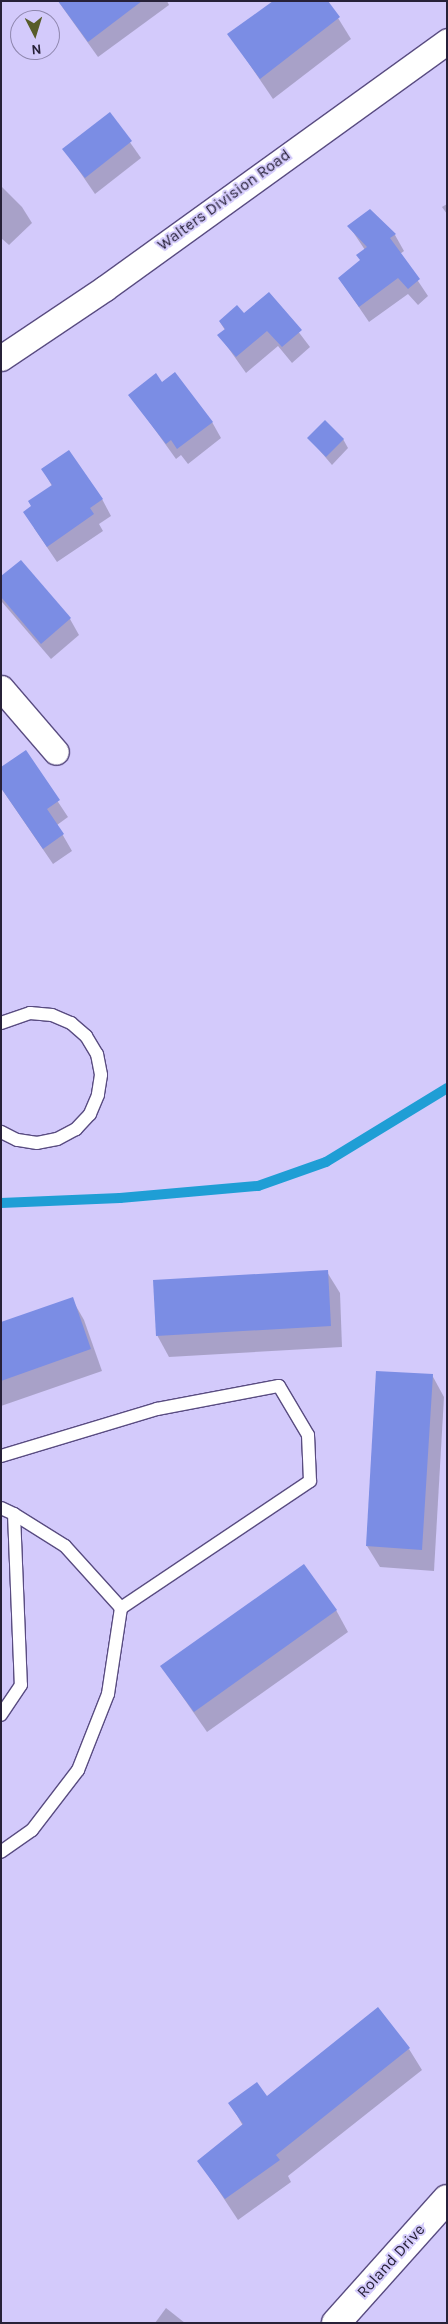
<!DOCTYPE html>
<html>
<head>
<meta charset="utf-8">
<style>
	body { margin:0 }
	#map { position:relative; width:448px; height:2324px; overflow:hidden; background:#d3cafb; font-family:Karla,sans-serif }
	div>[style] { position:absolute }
	.shadow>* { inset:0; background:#0003 }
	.stream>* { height:10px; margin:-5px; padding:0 5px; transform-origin:5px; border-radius:5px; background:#1f9ed5 }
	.building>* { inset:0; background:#7b8de4 }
	.roads { filter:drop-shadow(1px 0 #594c81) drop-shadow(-1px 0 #594c81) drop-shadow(0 1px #594c81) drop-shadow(0 -1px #594c81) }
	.service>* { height:12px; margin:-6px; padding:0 6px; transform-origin:6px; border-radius:6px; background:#fff }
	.minor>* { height:25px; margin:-12.5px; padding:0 12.5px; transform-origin:12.5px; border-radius:12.5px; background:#fff }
	.tertiary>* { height:28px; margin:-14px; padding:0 14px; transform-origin:14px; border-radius:14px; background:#fff }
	span { translate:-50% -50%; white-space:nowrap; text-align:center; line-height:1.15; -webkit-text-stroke:4px #d3cafb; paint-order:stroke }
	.street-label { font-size:16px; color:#272138 }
	.frame { position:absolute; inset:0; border:2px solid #272138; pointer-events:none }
	.north { position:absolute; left:10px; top:10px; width:50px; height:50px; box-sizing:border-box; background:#d3cafb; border:1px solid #8e86ad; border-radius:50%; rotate:175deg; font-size:14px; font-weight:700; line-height:20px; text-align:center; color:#272138 }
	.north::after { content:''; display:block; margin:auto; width:18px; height:22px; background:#585c2a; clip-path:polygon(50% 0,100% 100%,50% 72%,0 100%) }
</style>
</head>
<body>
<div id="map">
	<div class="shadow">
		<div style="clip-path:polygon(58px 1px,167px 1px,169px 5px,98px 57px)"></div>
		<div style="clip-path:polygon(338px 18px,351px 39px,273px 99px,229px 34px)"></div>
		<div style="clip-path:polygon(110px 114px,141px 158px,95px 194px,64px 149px)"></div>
		<div style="clip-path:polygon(1px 186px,22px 207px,32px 223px,9px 245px,1px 238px)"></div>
		<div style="clip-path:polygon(447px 204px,447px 214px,442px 207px)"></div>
		<div style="clip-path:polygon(370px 210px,395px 235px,404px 251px,400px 254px,428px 296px,418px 305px,408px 294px,369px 322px,339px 278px,361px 261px,365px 250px,349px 226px)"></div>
		<div style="clip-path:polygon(269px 293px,310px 347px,292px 363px,278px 346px,246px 373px,219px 335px,225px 330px,220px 322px,244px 315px)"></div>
		<div style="clip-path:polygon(161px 384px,212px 422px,221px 438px,188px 464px,181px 455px,176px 459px,130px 395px)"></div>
		<div style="clip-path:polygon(309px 438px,343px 439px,348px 448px,332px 465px)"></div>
		<div style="clip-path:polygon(43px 470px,102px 499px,111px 516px,99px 524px,103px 531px,57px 562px,34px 528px,52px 486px)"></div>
		<div style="clip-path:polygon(1px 578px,70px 619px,79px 635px,51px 659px,2px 602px)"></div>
		<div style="clip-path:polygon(25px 752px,68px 817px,57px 825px,72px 851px,53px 864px,1px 788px)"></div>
		<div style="clip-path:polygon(327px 1272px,340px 1293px,342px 1347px,169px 1357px,157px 1335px)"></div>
		<div style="clip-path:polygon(72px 1299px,84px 1320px,102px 1371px,1px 1406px,1px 1324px)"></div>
		<div style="clip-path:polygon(432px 1375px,444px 1397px,434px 1571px,380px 1567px,367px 1546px)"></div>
		<div style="clip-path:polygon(336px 1610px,348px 1632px,207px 1732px,162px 1667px)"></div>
		<div style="clip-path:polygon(409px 2049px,422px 2070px,288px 2176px,291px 2182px,238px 2220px,199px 2161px,243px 2126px,230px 2103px,266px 2097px)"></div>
		<div style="clip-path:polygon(166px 2308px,185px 2323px,155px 2323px)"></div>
	</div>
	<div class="stream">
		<div style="left:1px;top:1203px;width:119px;rotate:-2.4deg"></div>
		<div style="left:120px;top:1198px;width:139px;rotate:-5deg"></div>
		<div style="left:258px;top:1186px;width:72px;rotate:-19.4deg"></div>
		<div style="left:326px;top:1162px;width:142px;rotate:-31.4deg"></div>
	</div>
	<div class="building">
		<div style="clip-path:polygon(58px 1px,142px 1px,88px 42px)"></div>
		<div style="clip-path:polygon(273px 1px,328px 1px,340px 17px,260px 79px,227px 34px)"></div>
		<div style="clip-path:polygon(110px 112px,132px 141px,85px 178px,62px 149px)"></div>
		<div style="clip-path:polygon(370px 209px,396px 234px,390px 238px,420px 279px,408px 289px,398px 278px,359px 307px,338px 278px,360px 260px,356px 255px,367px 247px,347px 226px)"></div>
		<div style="clip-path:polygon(269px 292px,302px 330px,282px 347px,267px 331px,236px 357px,217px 335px,225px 329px,219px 321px,237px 305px,244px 313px)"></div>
		<div style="clip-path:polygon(175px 372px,213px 422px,177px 449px,171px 440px,166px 444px,128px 395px,156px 373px,162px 382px)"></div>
		<div style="clip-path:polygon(325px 420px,344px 439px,326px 457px,307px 438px)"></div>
		<div style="clip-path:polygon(69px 450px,103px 499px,90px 508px,94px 514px,47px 547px,23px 512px,31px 506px,28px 501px,52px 485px,41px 469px)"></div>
		<div style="clip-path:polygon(21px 560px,71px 618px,41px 644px,1px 597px,1px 576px)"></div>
		<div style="clip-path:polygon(26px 750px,60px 800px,47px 809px,64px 834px,43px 849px,1px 788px,1px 767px)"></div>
		<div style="clip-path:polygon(328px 1270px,331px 1326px,156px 1336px,153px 1280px)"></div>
		<div style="clip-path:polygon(73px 1297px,91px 1349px,1px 1381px,1px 1322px)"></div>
		<div style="clip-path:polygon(376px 1371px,433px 1374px,422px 1550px,366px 1546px)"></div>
		<div style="clip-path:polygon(304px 1564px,337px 1610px,194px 1712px,160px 1666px)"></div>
		<div style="clip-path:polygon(378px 2007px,410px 2048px,276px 2155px,280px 2160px,225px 2199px,197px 2161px,243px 2124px,228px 2103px,257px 2082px,267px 2096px)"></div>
	</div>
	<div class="roads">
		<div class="service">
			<div style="left:1px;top:1023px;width:31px;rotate:-19deg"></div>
			<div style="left:30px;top:1013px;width:22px;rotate:5deg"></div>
			<div style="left:52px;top:1015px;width:21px;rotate:23deg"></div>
			<div style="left:71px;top:1023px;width:20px;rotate:41deg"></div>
			<div style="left:86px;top:1036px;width:21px;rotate:59deg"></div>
			<div style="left:97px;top:1054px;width:21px;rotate:79deg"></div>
			<div style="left:101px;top:1075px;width:20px;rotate:99deg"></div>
			<div style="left:98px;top:1095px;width:21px;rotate:113deg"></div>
			<div style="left:90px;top:1114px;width:21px;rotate:133deg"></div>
			<div style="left:76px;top:1129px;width:21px;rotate:152deg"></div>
			<div style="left:57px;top:1139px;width:20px;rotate:169deg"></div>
			<div style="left:37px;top:1143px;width:20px;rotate:-171deg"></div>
			<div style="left:17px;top:1140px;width:18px;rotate:-153deg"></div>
			<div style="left:1px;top:1456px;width:163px;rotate:-16.8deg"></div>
			<div style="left:157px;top:1409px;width:124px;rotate:-10.7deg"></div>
			<div style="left:279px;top:1386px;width:57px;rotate:59.4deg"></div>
			<div style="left:308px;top:1435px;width:46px;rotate:87.5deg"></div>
			<div style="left:310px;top:1481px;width:228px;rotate:146.1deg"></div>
			<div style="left:121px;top:1608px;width:87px;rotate:98.6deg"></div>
			<div style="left:108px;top:1694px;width:82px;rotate:111.5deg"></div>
			<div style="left:78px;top:1770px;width:76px;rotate:127.5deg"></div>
			<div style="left:32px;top:1830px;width:38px;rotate:145deg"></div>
			<div style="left:1px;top:1508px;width:14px;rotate:25deg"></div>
			<div style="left:14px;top:1514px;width:171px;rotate:87.7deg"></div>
			<div style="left:21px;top:1685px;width:36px;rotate:124deg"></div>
			<div style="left:14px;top:1514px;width:60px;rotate:32.1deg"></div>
			<div style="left:65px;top:1546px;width:84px;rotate:47.9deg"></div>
		</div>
		<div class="minor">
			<div style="left:1px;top:358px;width:125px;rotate:-33.9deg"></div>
			<div style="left:105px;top:288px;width:422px;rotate:-35.8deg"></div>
			<div style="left:1px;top:688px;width:84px;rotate:49.3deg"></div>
		</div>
		<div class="tertiary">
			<div style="left:336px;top:2323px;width:166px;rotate:-48.2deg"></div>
		</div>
	</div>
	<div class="street-label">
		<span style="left:224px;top:200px;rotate:-36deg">Walters Division Road</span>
		<span style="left:391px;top:2261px;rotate:-48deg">Roland Drive</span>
	</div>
	<div class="frame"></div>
	<div class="north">N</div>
</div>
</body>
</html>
